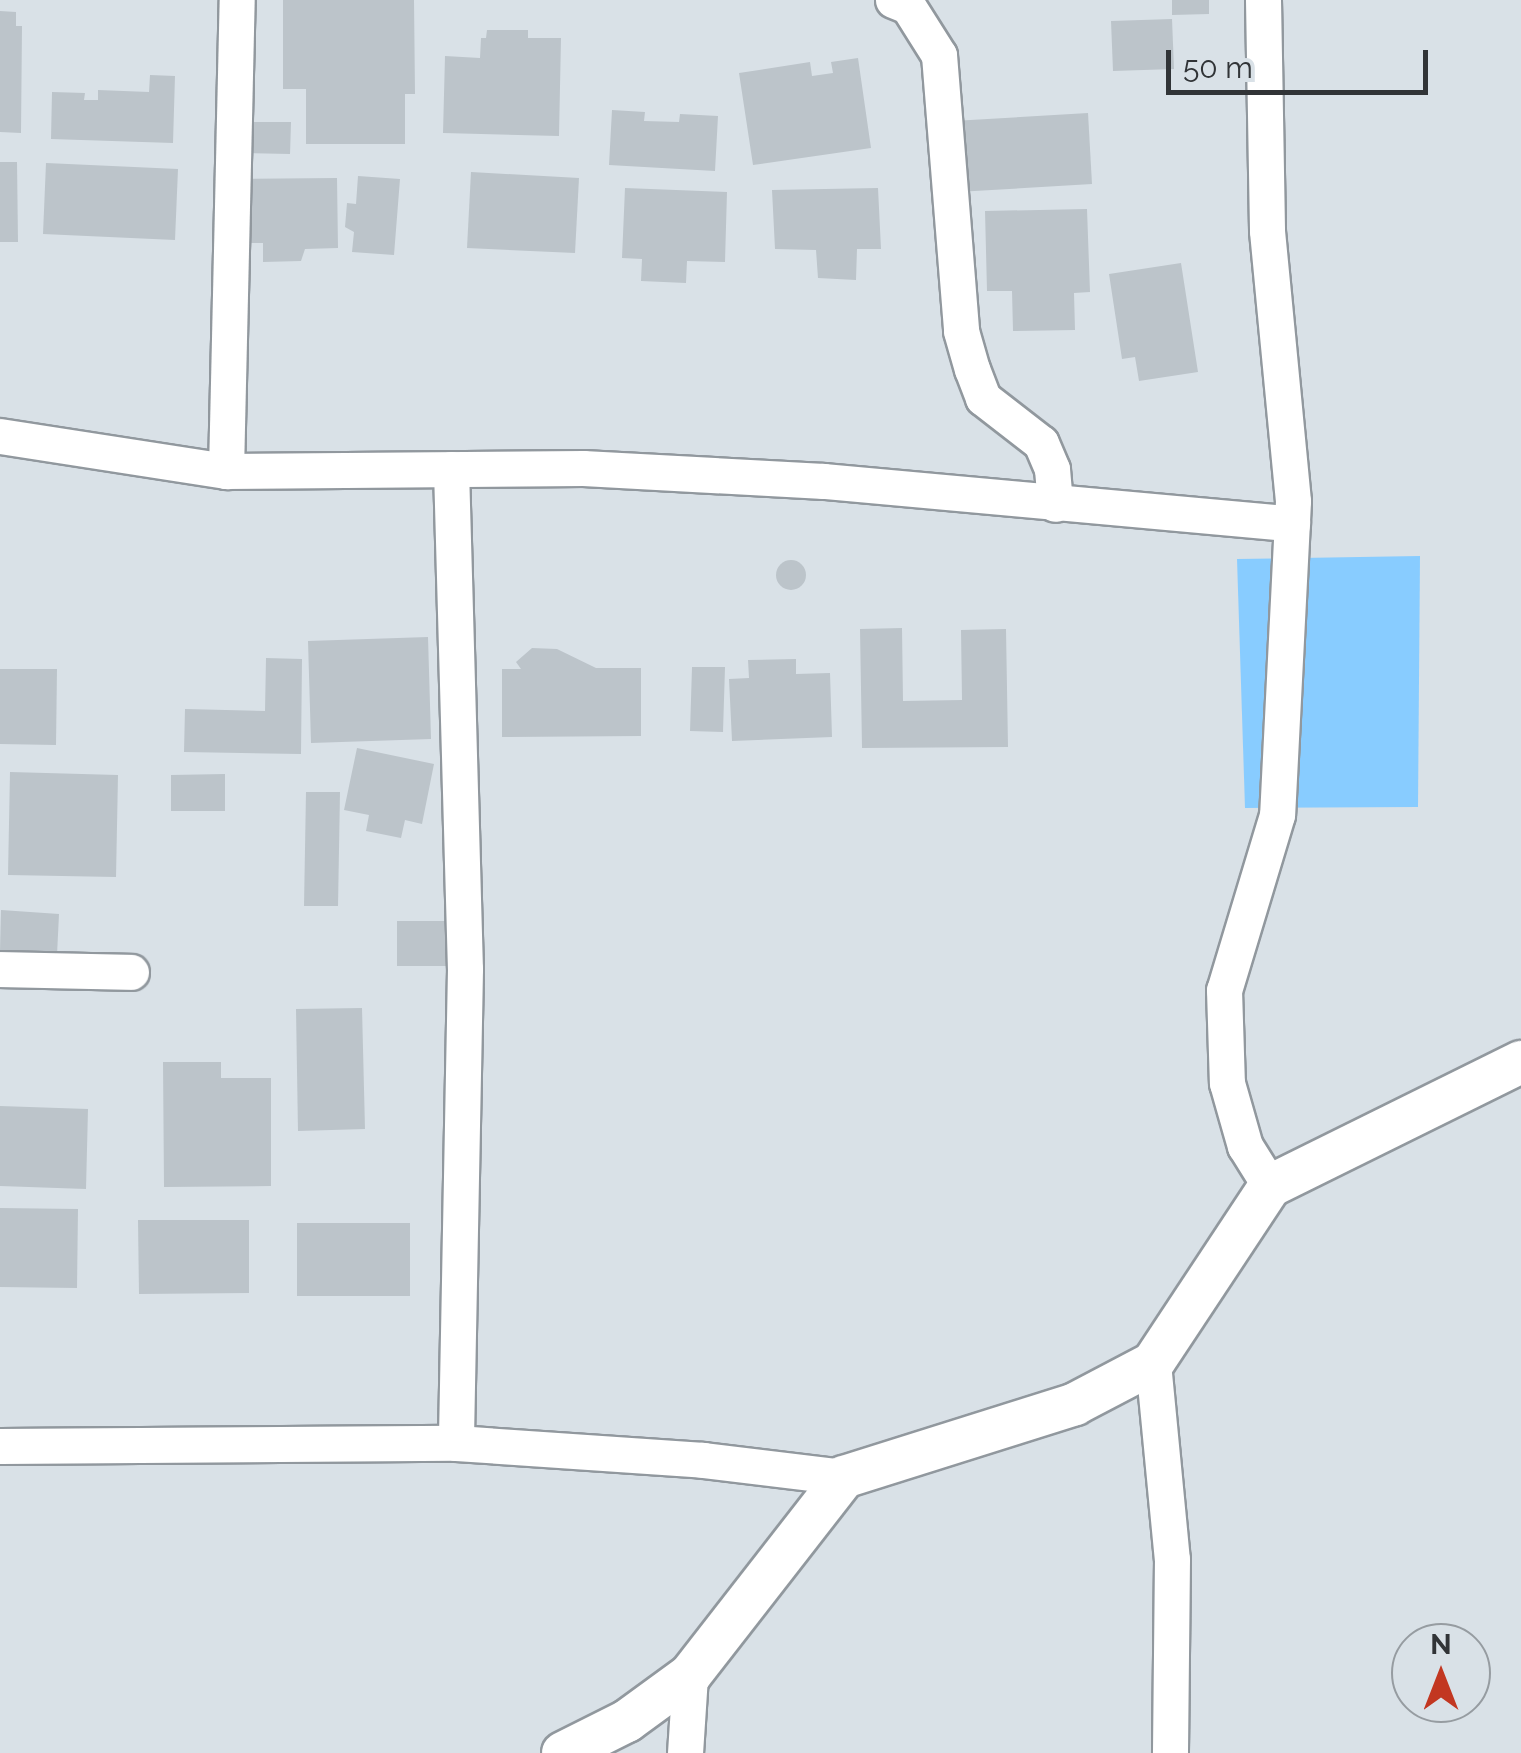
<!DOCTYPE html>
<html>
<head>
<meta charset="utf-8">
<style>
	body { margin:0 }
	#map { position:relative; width:1521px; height:1753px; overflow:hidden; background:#d9e1e7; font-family:Raleway,sans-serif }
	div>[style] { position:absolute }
	.green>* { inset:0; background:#8cf }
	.building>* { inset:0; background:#bcc4ca }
	.round { border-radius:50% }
	.roads { filter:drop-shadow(2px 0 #91989e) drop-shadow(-2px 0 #91989e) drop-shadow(0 2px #91989e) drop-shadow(0 -2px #91989e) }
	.minor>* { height:35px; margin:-17.5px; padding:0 17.5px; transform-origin:17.5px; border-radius:17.5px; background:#fff }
	.tertiary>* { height:42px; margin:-21px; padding:0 21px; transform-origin:21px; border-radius:21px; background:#fff }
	span { translate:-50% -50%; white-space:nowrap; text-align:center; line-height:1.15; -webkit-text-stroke:8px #d9e1e7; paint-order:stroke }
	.north { position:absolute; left:1391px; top:1623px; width:100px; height:100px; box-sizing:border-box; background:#d9e1e7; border:2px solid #969ca1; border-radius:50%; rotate:0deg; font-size:28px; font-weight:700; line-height:40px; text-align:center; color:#313437 }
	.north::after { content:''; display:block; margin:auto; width:35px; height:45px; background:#c23721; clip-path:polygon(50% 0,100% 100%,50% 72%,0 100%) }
	.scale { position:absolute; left:1166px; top:50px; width:262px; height:45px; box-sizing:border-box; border:5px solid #313437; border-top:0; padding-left:12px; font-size:30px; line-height:35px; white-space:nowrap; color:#313437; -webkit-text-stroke:8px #d9e1e7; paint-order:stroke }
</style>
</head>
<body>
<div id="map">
	<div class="green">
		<div style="clip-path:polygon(1420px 556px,1418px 807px,1245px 808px,1237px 559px)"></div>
	</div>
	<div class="building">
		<div style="clip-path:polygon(283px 0,414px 0,415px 94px,405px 94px,405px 144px,306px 144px,306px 89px,283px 89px)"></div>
		<div style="clip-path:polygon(1172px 0,1209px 0,1209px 14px,1172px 15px)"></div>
		<div style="clip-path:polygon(0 11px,16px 12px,16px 26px,22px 26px,21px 133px,0 132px)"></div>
		<div style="clip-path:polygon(1172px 19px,1174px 69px,1113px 71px,1111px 21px)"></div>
		<div style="clip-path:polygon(487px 30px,528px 30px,528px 38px,561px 38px,559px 136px,443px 133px,445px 56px,480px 58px,481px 38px,486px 38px)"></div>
		<div style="clip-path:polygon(858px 58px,871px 148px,753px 165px,739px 73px,810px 62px,812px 76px,833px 73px,831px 62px)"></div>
		<div style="clip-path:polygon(150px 75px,175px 76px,173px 143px,51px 139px,52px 92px,85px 93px,84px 100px,98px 100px,98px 90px,149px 92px)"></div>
		<div style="clip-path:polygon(612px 110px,645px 112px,644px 121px,679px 122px,680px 114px,718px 116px,715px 171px,609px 165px)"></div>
		<div style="clip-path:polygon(1088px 113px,1092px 184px,957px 192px,953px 121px)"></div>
		<div style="clip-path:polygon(241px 122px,291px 122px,290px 154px,241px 153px)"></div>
		<div style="clip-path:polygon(0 162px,17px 162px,18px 242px,0 242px)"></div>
		<div style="clip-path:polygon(46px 163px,178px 169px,175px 240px,43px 234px)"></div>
		<div style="clip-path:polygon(471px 172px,579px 178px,575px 253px,467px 248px)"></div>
		<div style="clip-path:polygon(358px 176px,400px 179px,394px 255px,352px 252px,354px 232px,345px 227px,347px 203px,356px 204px)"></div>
		<div style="clip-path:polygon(337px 178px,338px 248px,305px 249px,301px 261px,263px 262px,263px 243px,240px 243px,238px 179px)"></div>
		<div style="clip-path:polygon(625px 188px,727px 192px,725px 262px,687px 261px,686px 283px,641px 281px,642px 259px,622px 258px)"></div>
		<div style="clip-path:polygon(878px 188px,881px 249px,857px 249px,856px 280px,818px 278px,816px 250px,775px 249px,772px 190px)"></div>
		<div style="clip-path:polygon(1087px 209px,1090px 292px,1074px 293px,1075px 330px,1013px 331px,1012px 291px,987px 291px,985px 211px)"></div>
		<div style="clip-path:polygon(1181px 263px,1198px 372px,1139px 381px,1135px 357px,1122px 359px,1109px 274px)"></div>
		<div class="round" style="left:776px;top:560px;width:30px;height:30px"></div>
		<div style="clip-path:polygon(902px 628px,903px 701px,962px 700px,961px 630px,1006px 629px,1008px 747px,862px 748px,860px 629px)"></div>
		<div style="clip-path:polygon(428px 637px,431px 739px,311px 743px,308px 641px)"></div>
		<div style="clip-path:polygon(532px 648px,557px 649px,596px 668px,641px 668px,641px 736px,502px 737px,502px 669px,521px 669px,516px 662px)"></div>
		<div style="clip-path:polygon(266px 658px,302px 659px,301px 754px,184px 752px,185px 709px,265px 711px)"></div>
		<div style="clip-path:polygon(796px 659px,796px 674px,830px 673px,832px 737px,732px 741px,729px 679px,749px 678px,748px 660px)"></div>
		<div style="clip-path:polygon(692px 667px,725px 667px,723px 732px,690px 731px)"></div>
		<div style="clip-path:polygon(0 669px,57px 669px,56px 745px,0 744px)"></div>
		<div style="clip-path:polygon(357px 748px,434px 764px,422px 824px,405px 820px,401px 838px,366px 831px,369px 815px,344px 810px)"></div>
		<div style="clip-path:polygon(10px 772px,118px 775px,116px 877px,8px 875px)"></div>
		<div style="clip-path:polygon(225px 774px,225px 811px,171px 811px,171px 775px)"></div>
		<div style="clip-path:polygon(306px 792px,340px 792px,338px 906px,304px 906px)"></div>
		<div style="clip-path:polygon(1px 910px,59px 914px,57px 955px,0 951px)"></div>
		<div style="clip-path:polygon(397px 921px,446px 921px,447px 966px,397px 966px)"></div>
		<div style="clip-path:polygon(362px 1008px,365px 1129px,298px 1131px,296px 1009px)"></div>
		<div style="clip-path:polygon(163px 1062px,221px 1062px,221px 1078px,271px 1078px,271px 1186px,164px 1187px)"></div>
		<div style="clip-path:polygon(0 1106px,88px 1109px,86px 1189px,0 1186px)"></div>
		<div style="clip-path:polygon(0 1208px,78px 1209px,77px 1288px,0 1287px)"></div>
		<div style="clip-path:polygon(138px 1220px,249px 1220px,249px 1293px,139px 1294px)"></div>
		<div style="clip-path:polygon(297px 1223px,410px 1223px,410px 1296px,297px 1296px)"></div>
	</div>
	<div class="roads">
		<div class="minor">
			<div style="left:893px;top:0;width:16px;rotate:22deg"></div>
			<div style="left:908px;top:6px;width:58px;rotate:57.7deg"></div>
			<div style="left:939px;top:55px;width:277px;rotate:85.4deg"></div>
			<div style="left:961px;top:331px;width:40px;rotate:74deg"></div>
			<div style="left:972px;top:369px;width:31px;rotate:69deg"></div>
			<div style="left:983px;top:398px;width:73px;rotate:37.8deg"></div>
			<div style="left:1041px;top:443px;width:28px;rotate:67deg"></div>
			<div style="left:1052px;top:469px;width:35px;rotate:85deg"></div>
			<div style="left:1263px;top:0;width:231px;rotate:89deg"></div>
			<div style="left:1267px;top:231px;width:271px;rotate:84.5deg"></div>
			<div style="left:1293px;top:501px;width:314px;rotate:92.9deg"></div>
			<div style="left:1277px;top:815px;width:183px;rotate:106.8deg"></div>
			<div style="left:1224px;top:990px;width:93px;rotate:88.2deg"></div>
			<div style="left:1227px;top:1083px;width:66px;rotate:74.1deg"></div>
			<div style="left:1245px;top:1146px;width:47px;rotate:58deg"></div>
			<div style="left:0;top:436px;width:229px;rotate:8.8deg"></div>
			<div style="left:226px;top:471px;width:357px;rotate:-0.5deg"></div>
			<div style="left:583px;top:468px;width:241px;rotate:3.1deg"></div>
			<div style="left:824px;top:481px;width:470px;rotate:5.2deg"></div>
			<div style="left:451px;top:469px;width:500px;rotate:88.4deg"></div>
			<div style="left:465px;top:969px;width:474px;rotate:91.1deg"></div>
			<div style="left:226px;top:471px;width:471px;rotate:-88.7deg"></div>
			<div style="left:0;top:969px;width:131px;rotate:1.3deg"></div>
			<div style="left:1153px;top:1363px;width:197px;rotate:84.5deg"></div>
			<div style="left:1172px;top:1559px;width:194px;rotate:90.6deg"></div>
			<div style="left:0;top:1446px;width:456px;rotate:-0.4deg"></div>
			<div style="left:456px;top:1443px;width:248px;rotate:3.9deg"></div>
			<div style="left:703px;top:1460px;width:142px;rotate:6.9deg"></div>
			<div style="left:685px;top:1753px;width:78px;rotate:-86.3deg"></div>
		</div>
		<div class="tertiary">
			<div style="left:563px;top:1753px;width:72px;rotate:-26.6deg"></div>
			<div style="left:627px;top:1721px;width:78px;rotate:-36.1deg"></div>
			<div style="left:690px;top:1675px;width:251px;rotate:-52.1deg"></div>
			<div style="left:844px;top:1477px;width:242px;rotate:-17.5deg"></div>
			<div style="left:1075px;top:1404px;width:88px;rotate:-27.7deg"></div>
			<div style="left:1153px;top:1363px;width:212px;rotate:-56.5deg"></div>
			<div style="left:1270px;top:1186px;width:280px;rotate:-26.3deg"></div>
		</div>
	</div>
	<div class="north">N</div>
	<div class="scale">50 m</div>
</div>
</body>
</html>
